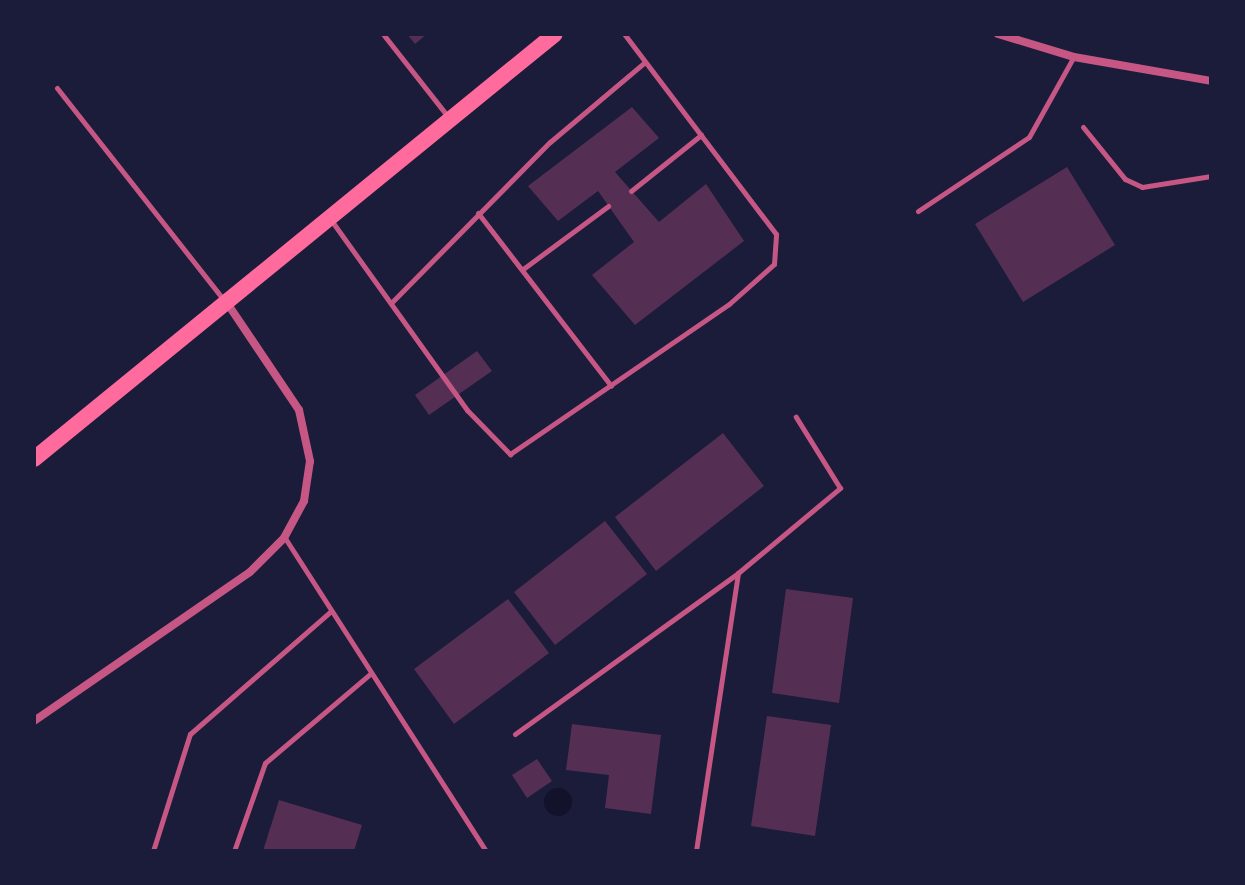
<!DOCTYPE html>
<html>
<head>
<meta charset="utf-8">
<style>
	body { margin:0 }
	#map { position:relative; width:1245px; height:885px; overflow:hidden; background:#1b1b3a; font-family:"Exo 2",sans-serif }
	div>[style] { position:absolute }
	.water>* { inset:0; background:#12122b }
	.round { border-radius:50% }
	.building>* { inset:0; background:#542f53 }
	.service>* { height:5px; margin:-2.5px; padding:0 2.5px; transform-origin:2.5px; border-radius:2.5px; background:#c65784 }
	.minor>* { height:8px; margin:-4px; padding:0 4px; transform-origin:4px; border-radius:4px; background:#c65784 }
	.secondary>* { height:16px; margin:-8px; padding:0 8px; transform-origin:8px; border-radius:8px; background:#ff6b9d }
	span { translate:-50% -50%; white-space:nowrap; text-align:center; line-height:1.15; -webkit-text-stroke:6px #1b1b3a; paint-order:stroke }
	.frame { position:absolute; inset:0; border:36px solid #1b1b3a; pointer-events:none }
</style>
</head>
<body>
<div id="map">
	<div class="water">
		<div class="round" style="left:544px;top:788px;width:28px;height:28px"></div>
	</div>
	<div class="building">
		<div style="clip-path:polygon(407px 34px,427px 34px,415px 44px)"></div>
		<div style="clip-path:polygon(632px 107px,659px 138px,615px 172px,659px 222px,706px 184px,744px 241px,635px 325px,592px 275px,634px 242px,598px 191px,558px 221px,528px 186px)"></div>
		<div style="clip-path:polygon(1067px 167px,1115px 245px,1023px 302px,975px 224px)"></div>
		<div style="clip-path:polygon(477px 351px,492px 371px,429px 415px,415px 395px)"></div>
		<div style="clip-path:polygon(723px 433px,764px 486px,656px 571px,615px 517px)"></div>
		<div style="clip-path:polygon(605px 521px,647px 574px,555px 645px,514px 592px)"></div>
		<div style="clip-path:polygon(786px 589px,853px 598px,839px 703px,772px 693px)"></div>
		<div style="clip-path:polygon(508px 599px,549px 653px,454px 724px,414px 669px)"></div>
		<div style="clip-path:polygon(767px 716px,831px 725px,815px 836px,751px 826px)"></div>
		<div style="clip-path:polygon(572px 724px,661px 735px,651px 814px,605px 808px,609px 775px,566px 770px)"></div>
		<div style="clip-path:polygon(537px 759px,552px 781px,527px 798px,512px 775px)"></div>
		<div style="clip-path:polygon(279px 800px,362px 825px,354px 851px,263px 851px)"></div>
	</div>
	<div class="service">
		<div style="left:383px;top:34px;width:107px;rotate:51.8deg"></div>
		<div style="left:57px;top:88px;width:268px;rotate:51.8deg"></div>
		<div style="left:1083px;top:127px;width:67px;rotate:51.1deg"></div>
		<div style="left:1125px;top:179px;width:19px;rotate:25deg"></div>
		<div style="left:1142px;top:187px;width:70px;rotate:-9.1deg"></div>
		<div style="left:631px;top:191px;width:90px;rotate:-38.7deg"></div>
		<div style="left:918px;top:211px;width:133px;rotate:-33.7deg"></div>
		<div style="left:1029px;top:137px;width:90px;rotate:-60.9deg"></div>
		<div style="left:478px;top:213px;width:218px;rotate:52.4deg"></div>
		<div style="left:331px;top:220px;width:234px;rotate:54.4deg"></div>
		<div style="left:467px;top:410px;width:62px;rotate:45.7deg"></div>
		<div style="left:510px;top:454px;width:265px;rotate:-34.4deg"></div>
		<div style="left:729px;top:304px;width:60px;rotate:-41.6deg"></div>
		<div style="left:774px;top:264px;width:30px;rotate:-86deg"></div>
		<div style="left:776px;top:234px;width:251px;rotate:-127.2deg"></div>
		<div style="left:523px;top:269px;width:106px;rotate:-36.5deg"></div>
		<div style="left:392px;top:302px;width:225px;rotate:-45.4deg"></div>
		<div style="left:550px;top:142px;width:124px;rotate:-40.1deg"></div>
		<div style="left:285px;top:538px;width:372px;rotate:57.3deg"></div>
		<div style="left:738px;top:573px;width:133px;rotate:-39.8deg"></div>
		<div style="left:840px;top:488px;width:84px;rotate:-121.8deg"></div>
		<div style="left:515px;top:734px;width:275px;rotate:-35.8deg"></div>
		<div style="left:738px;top:573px;width:281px;rotate:98.6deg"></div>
		<div style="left:153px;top:851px;width:123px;rotate:-72.5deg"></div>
		<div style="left:190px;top:734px;width:187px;rotate:-41.1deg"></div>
		<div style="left:234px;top:851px;width:93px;rotate:-70.6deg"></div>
		<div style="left:265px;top:763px;width:139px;rotate:-40.3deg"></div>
	</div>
	<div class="minor">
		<div style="left:998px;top:34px;width:79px;rotate:16.8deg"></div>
		<div style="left:1074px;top:57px;width:139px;rotate:9.9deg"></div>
		<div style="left:34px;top:721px;width:262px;rotate:-34.6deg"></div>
		<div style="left:250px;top:572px;width:48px;rotate:-45deg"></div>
		<div style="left:284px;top:538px;width:42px;rotate:-61.6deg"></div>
		<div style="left:304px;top:501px;width:40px;rotate:-81.5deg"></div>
		<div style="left:310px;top:461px;width:52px;rotate:-102.2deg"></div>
		<div style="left:299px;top:410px;width:133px;rotate:-123.9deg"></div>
	</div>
	<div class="secondary">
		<div style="left:34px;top:459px;width:672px;rotate:-39.21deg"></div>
	</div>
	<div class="frame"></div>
</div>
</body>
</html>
